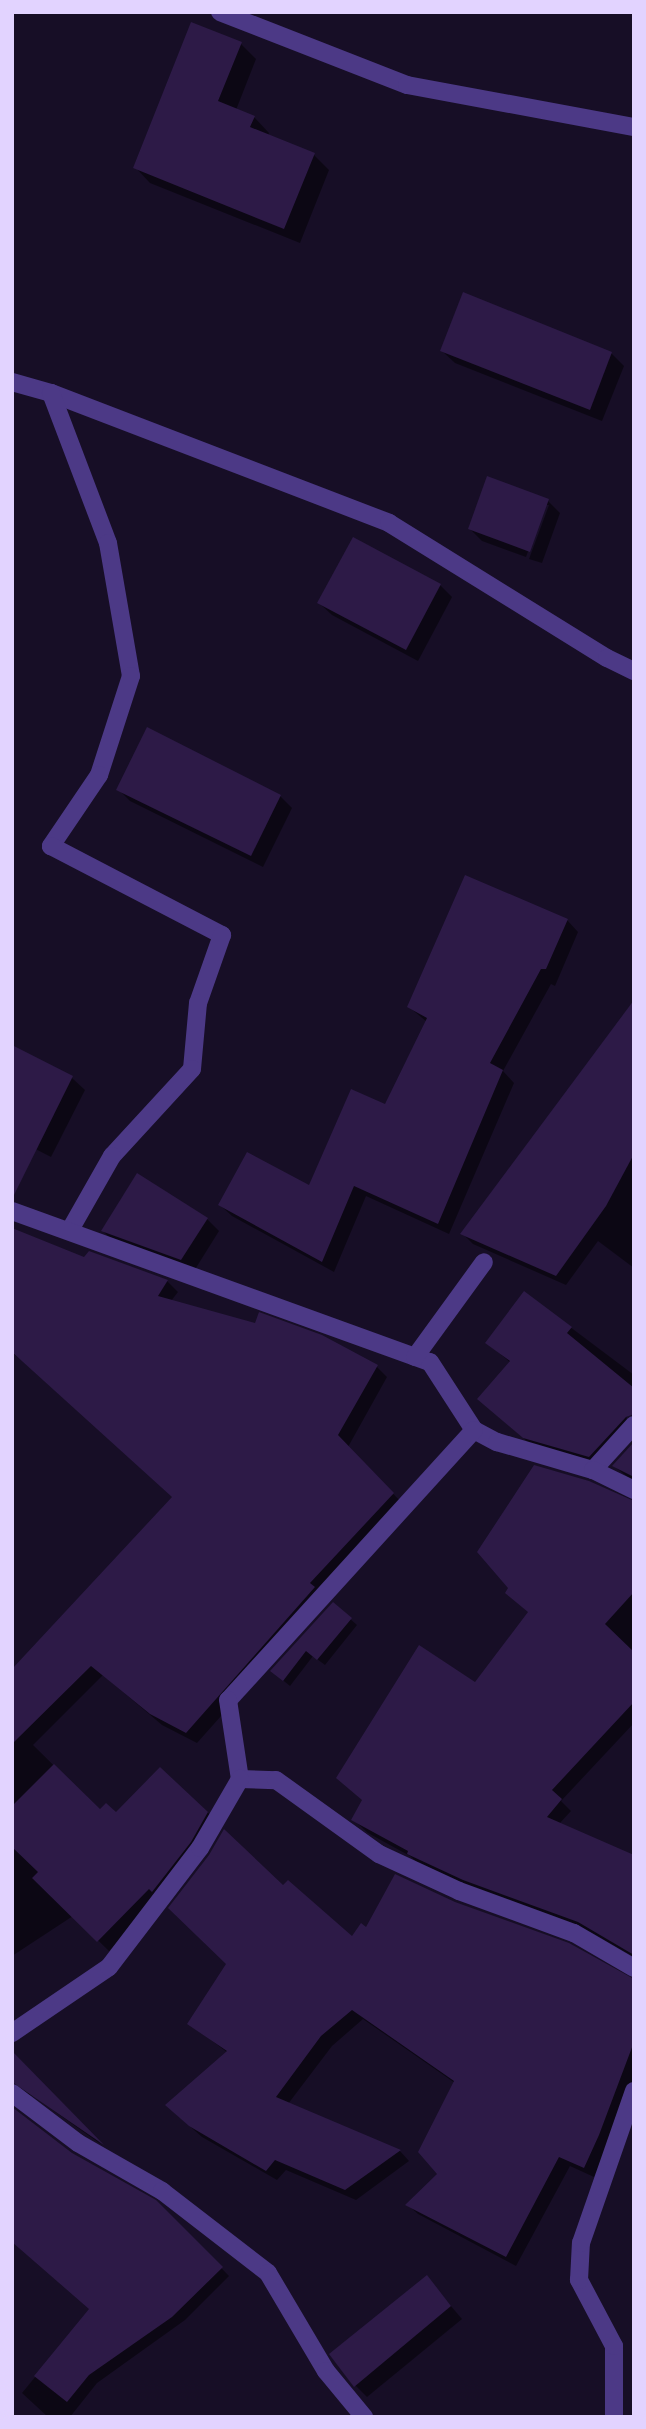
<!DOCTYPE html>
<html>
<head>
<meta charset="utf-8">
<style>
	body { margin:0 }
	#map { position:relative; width:646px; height:2429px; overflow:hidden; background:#170e26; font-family:"Roboto Condensed",sans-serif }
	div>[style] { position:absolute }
	.shadow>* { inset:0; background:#0007 }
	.building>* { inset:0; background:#2d1a47 }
	.minor>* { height:18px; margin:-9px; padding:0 9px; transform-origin:9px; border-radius:9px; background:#4c3986 }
	.tertiary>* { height:18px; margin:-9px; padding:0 9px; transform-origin:9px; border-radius:9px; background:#4c3986 }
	span { translate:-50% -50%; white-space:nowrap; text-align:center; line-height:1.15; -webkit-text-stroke:7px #170e26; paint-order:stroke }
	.frame { position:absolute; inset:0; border:14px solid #e2d3ff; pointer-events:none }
</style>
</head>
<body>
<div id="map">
	<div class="shadow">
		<div style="clip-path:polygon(241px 44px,256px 59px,236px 110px,254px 117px,269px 133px,268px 136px,314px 155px,329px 170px,300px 243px,150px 183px,135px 167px)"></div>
		<div style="clip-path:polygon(464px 295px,612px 354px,624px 366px,602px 421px,455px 363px,442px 351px)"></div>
		<div style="clip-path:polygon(548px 501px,560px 513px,542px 563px,529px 559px,549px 505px,545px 505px,526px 557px,482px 541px,470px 529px)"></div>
		<div style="clip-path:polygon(440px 585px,452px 597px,418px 661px,332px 615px,319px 603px)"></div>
		<div style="clip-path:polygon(118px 789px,280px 796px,292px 808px,263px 867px,130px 801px)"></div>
		<div style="clip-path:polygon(567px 920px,578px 932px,555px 986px,551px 984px,503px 1071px,514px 1083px,449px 1234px,366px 1196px,334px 1272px,232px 1216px,220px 1205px,310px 1187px,386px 1107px,427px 1022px,409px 1007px)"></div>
		<div style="clip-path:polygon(634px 1003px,634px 1268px,598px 1241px,566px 1285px,473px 1244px,463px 1234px)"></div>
		<div style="clip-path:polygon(12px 1047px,72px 1078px,85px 1090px,51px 1157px,12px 1137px)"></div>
		<div style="clip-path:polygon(138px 1175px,207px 1219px,219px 1231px,194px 1271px,115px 1243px,103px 1231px)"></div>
		<div style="clip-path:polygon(12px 1230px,85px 1259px,167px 1281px,178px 1292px,171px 1301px,377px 1367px,387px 1377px,348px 1447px,403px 1504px,325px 1599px,197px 1743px,162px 1725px,103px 1675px,33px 1745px,100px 1811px,116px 1815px,160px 1770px,215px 1819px,160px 1898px,109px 1951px,73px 1916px,12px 1956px,12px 1671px,174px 1497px,52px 1382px,12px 1353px)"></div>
		<div style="clip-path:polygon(525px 1293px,634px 1375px,634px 1409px,626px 1418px,634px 1426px,601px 1467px,536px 1449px,491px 1410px,511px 1363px,488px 1343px)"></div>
		<div style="clip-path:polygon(634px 1444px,634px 1482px,614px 1466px)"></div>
		<div style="clip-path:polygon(634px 1502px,634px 1723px,561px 1801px,571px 1811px,559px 1824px,634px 1890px,634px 1957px,592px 1933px,475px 1890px,419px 1864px,410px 1856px,368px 1833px,354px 1820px)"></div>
		<div style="clip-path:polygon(333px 1604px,357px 1625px,325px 1665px,313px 1656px,290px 1686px,279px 1677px)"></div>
		<div style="clip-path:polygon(283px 1888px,352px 1939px,367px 1930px,634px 1980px,634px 2100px,618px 2121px,594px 2177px,570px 2166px,516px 2266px,418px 2214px,408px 2205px,439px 2174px,455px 2083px,363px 2019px,332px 2046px,288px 2104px,400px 2151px,409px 2161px,356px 2200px,286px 2170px,277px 2180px,202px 2137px,177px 2115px,228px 2053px,189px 2023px)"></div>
		<div style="clip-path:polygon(25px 2067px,102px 2145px,33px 2096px,24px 2094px,12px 2082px)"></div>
		<div style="clip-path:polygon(70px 2154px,165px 2210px,229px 2276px,185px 2320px,97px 2383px,70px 2417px,48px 2417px,22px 2393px,91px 2309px)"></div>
		<div style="clip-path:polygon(427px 2278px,462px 2319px,367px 2397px,355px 2385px)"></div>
	</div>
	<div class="building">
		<div style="clip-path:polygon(191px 22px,242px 42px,218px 101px,255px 116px,250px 127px,315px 153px,284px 229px,133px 168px)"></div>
		<div style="clip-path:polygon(463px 292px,612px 352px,590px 410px,440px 351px)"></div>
		<div style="clip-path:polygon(487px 476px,549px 499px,530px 552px,468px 529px)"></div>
		<div style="clip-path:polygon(353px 537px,441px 584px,406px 650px,317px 603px)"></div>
		<div style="clip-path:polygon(147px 727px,281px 795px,251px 856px,116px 790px)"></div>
		<div style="clip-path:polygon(465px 875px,568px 919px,546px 969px,541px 969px,490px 1063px,503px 1070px,438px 1224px,354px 1186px,322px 1262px,218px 1205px,247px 1152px,309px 1185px,351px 1089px,385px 1104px,427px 1018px,407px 1007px)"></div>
		<div style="clip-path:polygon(634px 1000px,634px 1154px,606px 1206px,556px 1276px,460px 1234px)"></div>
		<div style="clip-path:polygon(12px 1045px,73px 1076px,12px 1199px)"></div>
		<div style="clip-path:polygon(137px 1173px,208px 1218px,181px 1260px,101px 1231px)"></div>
		<div style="clip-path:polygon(12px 1228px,84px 1257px,89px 1251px,168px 1280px,158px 1296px,255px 1323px,259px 1312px,322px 1335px,378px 1365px,338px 1435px,394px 1493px,310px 1583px,315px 1587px,186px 1733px,150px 1714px,91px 1666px,12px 1744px,12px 1669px,172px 1497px,12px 1352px)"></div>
		<div style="clip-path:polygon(524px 1291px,572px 1327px,567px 1333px,634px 1388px,634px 1414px,626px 1417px,589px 1457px,523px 1438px,477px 1399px,510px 1361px,485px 1343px)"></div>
		<div style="clip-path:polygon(634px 1442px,634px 1477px,612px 1466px)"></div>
		<div style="clip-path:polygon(534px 1465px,589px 1481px,634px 1501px,634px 1592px,605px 1624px,634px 1652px,634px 1702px,552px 1790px,562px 1799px,547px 1817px,634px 1855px,634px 1955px,578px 1922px,463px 1880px,407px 1854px,408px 1851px,351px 1820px,362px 1800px,336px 1778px,419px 1645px,475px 1682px,528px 1612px,505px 1593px,508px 1588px,477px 1552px)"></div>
		<div style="clip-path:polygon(333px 1602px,352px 1618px,317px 1660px,306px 1651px,283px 1681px,270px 1671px)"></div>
		<div style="clip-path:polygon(54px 1764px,100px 1809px,106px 1803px,116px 1812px,160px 1767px,208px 1812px,191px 1842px,152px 1892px,149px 1889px,97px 1942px,32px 1878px,38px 1872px,12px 1847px,12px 1806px)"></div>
		<div style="clip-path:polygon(224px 1829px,283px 1885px,288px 1880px,352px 1936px,361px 1923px,366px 1927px,395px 1874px,455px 1902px,569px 1943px,634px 1979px,634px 2042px,599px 2135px,584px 2168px,559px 2157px,506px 2257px,405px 2205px,437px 2174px,418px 2152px,454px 2081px,352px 2010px,321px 2036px,276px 2097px,401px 2150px,345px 2190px,275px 2160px,266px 2171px,189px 2126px,165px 2105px,227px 2051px,187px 2024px,226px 1964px,168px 1908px,209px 1855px)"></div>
		<div style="clip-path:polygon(12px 2051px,104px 2145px,12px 2082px)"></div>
		<div style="clip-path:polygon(12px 2107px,72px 2153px,156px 2200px,223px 2267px,172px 2317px,89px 2375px,67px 2402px,34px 2376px,89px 2309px,12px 2242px)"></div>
		<div style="clip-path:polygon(427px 2275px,451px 2306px,354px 2387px,329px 2354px)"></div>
	</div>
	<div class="minor">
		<div style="left:220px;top:12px;width:201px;rotate:21.3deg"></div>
		<div style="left:407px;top:85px;width:231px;rotate:10.5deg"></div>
		<div style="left:12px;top:382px;width:41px;rotate:15.8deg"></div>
		<div style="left:51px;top:393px;width:362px;rotate:21deg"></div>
		<div style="left:389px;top:523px;width:256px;rotate:31.8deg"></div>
		<div style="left:607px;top:658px;width:30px;rotate:26deg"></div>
		<div style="left:51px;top:393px;width:160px;rotate:69.2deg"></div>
		<div style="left:108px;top:543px;width:135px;rotate:80.2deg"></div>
		<div style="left:131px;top:676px;width:104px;rotate:107.9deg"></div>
		<div style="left:99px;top:775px;width:86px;rotate:124.1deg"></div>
		<div style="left:51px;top:846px;width:193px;rotate:27.5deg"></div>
		<div style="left:222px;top:935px;width:72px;rotate:109.4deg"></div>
		<div style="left:198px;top:1003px;width:66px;rotate:95.2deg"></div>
		<div style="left:192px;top:1069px;width:118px;rotate:132.6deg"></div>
		<div style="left:112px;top:1156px;width:85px;rotate:119.6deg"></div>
		<div style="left:12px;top:1211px;width:444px;rotate:19.9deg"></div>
		<div style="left:430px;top:1362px;width:81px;rotate:57.1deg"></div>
		<div style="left:474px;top:1430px;width:26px;rotate:28deg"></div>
		<div style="left:497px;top:1442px;width:100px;rotate:16.3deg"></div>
		<div style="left:593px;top:1470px;width:61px;rotate:-47.7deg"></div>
		<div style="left:415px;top:1357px;width:117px;rotate:-54deg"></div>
		<div style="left:474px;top:1430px;width:365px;rotate:132.3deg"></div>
		<div style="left:228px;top:1700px;width:80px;rotate:81.4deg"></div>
		<div style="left:240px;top:1779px;width:36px;rotate:2deg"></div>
		<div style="left:276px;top:1780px;width:127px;rotate:35.7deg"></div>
		<div style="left:379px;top:1854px;width:88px;rotate:24.8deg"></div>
		<div style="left:459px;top:1891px;width:122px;rotate:20.1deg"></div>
		<div style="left:574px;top:1933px;width:69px;rotate:30.3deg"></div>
		<div style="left:593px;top:1470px;width:46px;rotate:26deg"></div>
		<div style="left:12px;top:2033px;width:117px;rotate:-34.2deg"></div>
		<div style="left:109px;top:1967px;width:150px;rotate:-52.6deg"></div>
		<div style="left:200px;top:1848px;width:80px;rotate:-59.9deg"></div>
		<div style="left:614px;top:2417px;width:71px;rotate:-90deg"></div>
		<div style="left:614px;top:2346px;width:75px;rotate:-117.9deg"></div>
		<div style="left:579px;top:2280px;width:37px;rotate:-87deg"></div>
		<div style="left:581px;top:2243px;width:161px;rotate:-70.8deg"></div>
	</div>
	<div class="tertiary">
		<div style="left:12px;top:2093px;width:83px;rotate:37.1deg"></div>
		<div style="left:78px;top:2143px;width:97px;rotate:29.7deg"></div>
		<div style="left:162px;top:2191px;width:134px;rotate:37.7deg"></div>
		<div style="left:268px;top:2273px;width:114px;rotate:59.4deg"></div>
		<div style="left:326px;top:2371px;width:60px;rotate:50.4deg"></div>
	</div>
	<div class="frame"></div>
</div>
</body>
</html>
